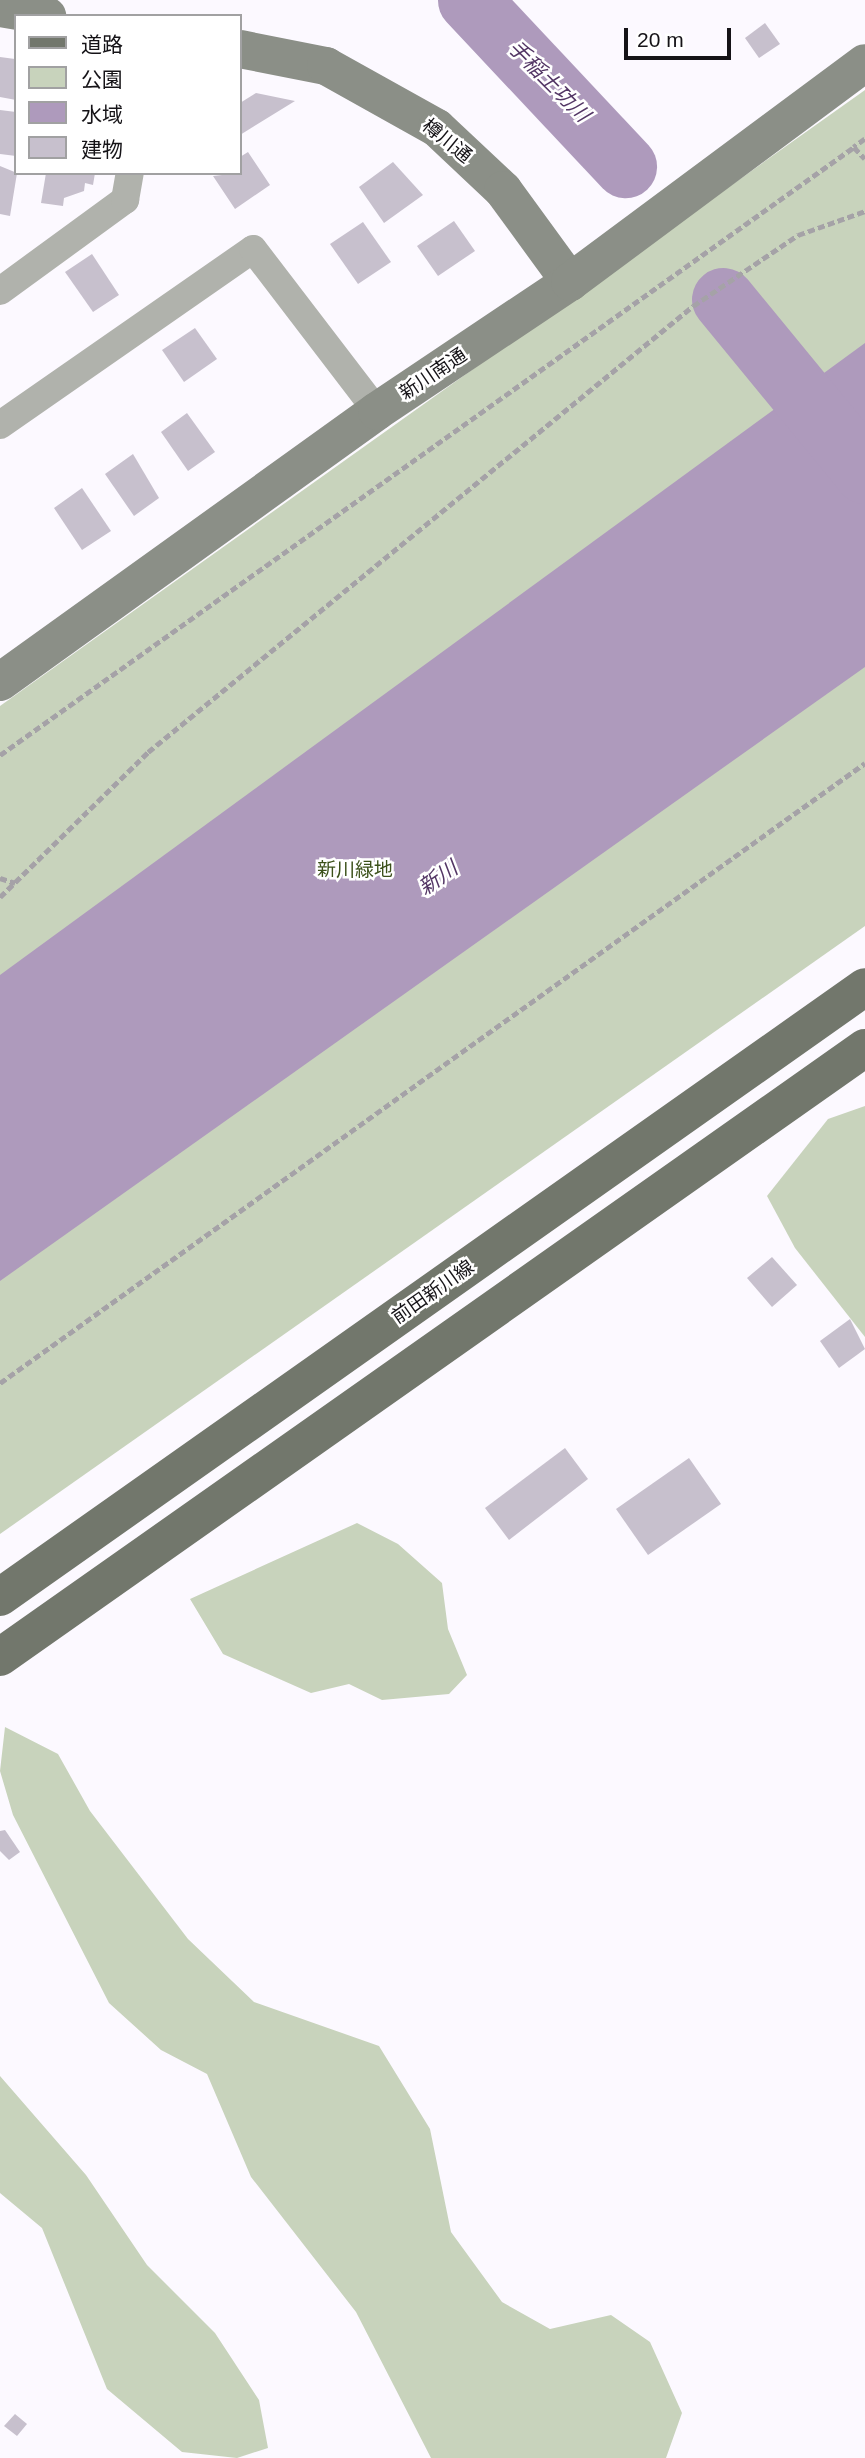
<!DOCTYPE html>
<html>
<head>
<meta charset="utf-8">
<style>
	body { margin:0 }
	#map { position:relative; width:865px; height:2458px; overflow:hidden; background:#fcf9ff; font-family:Helvetica,"Noto Sans JP",sans-serif }
	div>[style] { position:absolute }
	.green>* { inset:0; background:#c8d3bc }
	.water>* { inset:0; background:#ae9abc }
	.river>* { height:63px; margin:-31.5px; padding:0 31.5px; transform-origin:31.5px; border-radius:31.5px; background:#ae9abc }
	.building>* { inset:0; background:#c7c0cd }
	.path>* { height:4.5px; margin-top:-2.25px; transform-origin:0; background:repeating-linear-gradient(90deg,#a5a2a7 0 7px,transparent 0 10.5px) }
	.street>* { height:28px; margin:-14px; padding:0 14px; transform-origin:14px; border-radius:14px; background:#b0b2ac }
	.secondary>* { height:38px; margin:-19px; padding:0 19px; transform-origin:19px; border-radius:19px; background:#8b8f87 }
	.primary>* { height:38px; margin:-19px; padding:0 19px; transform-origin:19px; border-radius:19px; background:#72776c }
	span { translate:-50% -50%; white-space:nowrap; text-align:center; line-height:1.15; -webkit-text-stroke:5px #fff; paint-order:stroke }
	.street-label { font-size:19px; color:#151317 }
	.park-label { font-size:19px; color:#3b5019 }
	.water-label { font-size:21px; color:#533665; font-style:italic }
	.legend { position:absolute; left:14px; top:14px; width:228px; height:161px; box-sizing:border-box; background:#fff; border:2px solid #a1a1a2; margin:0; padding:9px 12px; list-style:none; font-size:21px; color:#151317 }
	.legend li { display:flex; align-items:center; gap:14px; height:35px }
	.legend b { width:35px; border:2px solid #a1a1a2 }
	.scale { position:absolute; left:624px; top:28px; width:107px; height:32px; box-sizing:border-box; border:4px solid #151317; border-top:0; padding-left:9px; font-size:21px; line-height:24px; white-space:nowrap; color:#151317; -webkit-text-stroke:5px #fff; paint-order:stroke }
</style>
</head>
<body>
<div id="map">
	<div class="green">
		<div style="clip-path:polygon(865px 90px,865px 926px,0 1534px,0 706px)"></div>
		<div style="clip-path:polygon(865px 1106px,865px 1337px,795px 1248px,767px 1196px,828px 1119px)"></div>
		<div style="clip-path:polygon(357px 1523px,398px 1544px,442px 1583px,448px 1629px,467px 1675px,449px 1694px,382px 1700px,349px 1684px,311px 1693px,223px 1654px,190px 1599px)"></div>
		<div style="clip-path:polygon(5px 1727px,58px 1754px,90px 1811px,188px 1939px,254px 2002px,379px 2046px,430px 2129px,451px 2232px,502px 2302px,550px 2329px,611px 2315px,650px 2342px,682px 2413px,666px 2458px,431px 2458px,356px 2312px,251px 2177px,207px 2074px,161px 2050px,109px 2003px,13px 1815px,0 1771px)"></div>
		<div style="clip-path:polygon(0 2076px,86px 2175px,147px 2265px,215px 2333px,259px 2400px,268px 2448px,237px 2458px,182px 2452px,107px 2389px,42px 2228px,0 2193px)"></div>
	</div>
	<div class="water">
		<div style="clip-path:polygon(865px 343px,865px 667px,0 1281px,0 975px)"></div>
	</div>
	<div class="river">
		<div style="left:469px;top:0;width:228px;rotate:46.8deg"></div>
		<div style="left:723px;top:299px;width:224px;rotate:50.6deg"></div>
	</div>
	<div class="building">
		<div style="clip-path:polygon(765px 23px,780px 44px,759px 58px,745px 38px)"></div>
		<div style="clip-path:polygon(0 57px,15px 59px,16px 100px,0 97px)"></div>
		<div style="clip-path:polygon(256px 93px,295px 101px,240px 135px,240px 103px)"></div>
		<div style="clip-path:polygon(0 110px,16px 112px,16px 156px,0 154px)"></div>
		<div style="clip-path:polygon(248px 152px,270px 185px,235px 209px,213px 176px,240px 173px,240px 157px)"></div>
		<div style="clip-path:polygon(393px 162px,423px 195px,384px 223px,359px 187px)"></div>
		<div style="clip-path:polygon(0 166px,17px 173px,10px 216px,0 214px)"></div>
		<div style="clip-path:polygon(46px 173px,95px 173px,93px 185px,85px 183px,84px 191px,64px 198px,63px 206px,41px 203px)"></div>
		<div style="clip-path:polygon(454px 221px,475px 251px,438px 276px,417px 246px)"></div>
		<div style="clip-path:polygon(363px 222px,391px 262px,358px 284px,330px 244px)"></div>
		<div style="clip-path:polygon(92px 254px,119px 295px,93px 312px,65px 272px)"></div>
		<div style="clip-path:polygon(195px 328px,217px 359px,184px 382px,162px 350px)"></div>
		<div style="clip-path:polygon(187px 413px,215px 452px,188px 471px,161px 432px)"></div>
		<div style="clip-path:polygon(133px 454px,159px 498px,134px 516px,105px 474px)"></div>
		<div style="clip-path:polygon(82px 488px,111px 531px,82px 550px,54px 508px)"></div>
		<div style="clip-path:polygon(772px 1257px,797px 1285px,772px 1307px,747px 1278px)"></div>
		<div style="clip-path:polygon(850px 1319px,865px 1349px,839px 1368px,820px 1341px)"></div>
		<div style="clip-path:polygon(565px 1448px,588px 1479px,509px 1540px,485px 1508px)"></div>
		<div style="clip-path:polygon(689px 1458px,721px 1504px,648px 1555px,616px 1509px)"></div>
		<div style="clip-path:polygon(5px 1830px,20px 1852px,9px 1860px,0 1851px,0 1831px)"></div>
		<div style="clip-path:polygon(15px 2414px,27px 2424px,17px 2436px,4px 2426px)"></div>
	</div>
	<div class="path">
		<div style="left:865px;top:139px;width:14px;rotate:144deg"></div>
		<div style="left:854px;top:147px;width:16px;rotate:47deg"></div>
		<div style="left:0;top:755px;width:1048px;rotate:-35.45deg"></div>
		<div style="left:0;top:878px;width:16px;rotate:18deg"></div>
		<div style="left:0;top:897px;width:207px;rotate:-44.4deg"></div>
		<div style="left:148px;top:752px;width:704px;rotate:-39.3deg"></div>
		<div style="left:693px;top:306px;width:127px;rotate:-34.1deg"></div>
		<div style="left:798px;top:235px;width:71px;rotate:-19.7deg"></div>
		<div style="left:0;top:1383px;width:1064px;rotate:-35.63deg"></div>
	</div>
	<div class="street">
		<div style="left:0;top:291px;width:155px;rotate:-36.1deg"></div>
		<div style="left:125px;top:200px;width:27px;rotate:-80deg"></div>
		<div style="left:0;top:425px;width:308px;rotate:-34.8deg"></div>
		<div style="left:253px;top:249px;width:204px;rotate:52.6deg"></div>
	</div>
	<div class="secondary">
		<div style="left:0;top:8px;width:48px;rotate:9.7deg"></div>
		<div style="left:240px;top:49px;width:88px;rotate:11.2deg"></div>
		<div style="left:326px;top:66px;width:127px;rotate:29.2deg"></div>
		<div style="left:437px;top:128px;width:91px;rotate:43.2deg"></div>
		<div style="left:503px;top:190px;width:114px;rotate:53.9deg"></div>
		<div style="left:0;top:682px;width:464px;rotate:-35.7deg"></div>
		<div style="left:377px;top:411px;width:232px;rotate:-33.8deg"></div>
		<div style="left:570px;top:282px;width:367px;rotate:-36.6deg"></div>
	</div>
	<div class="primary">
		<div style="left:0;top:1597px;width:1058px;rotate:-35.19deg"></div>
		<div style="left:0;top:1657px;width:1058px;rotate:-35.15deg"></div>
	</div>
	<div class="street-label">
		<span style="left:447px;top:141px;rotate:39deg">樽川通</span>
		<span style="left:433px;top:374px;rotate:-34deg">新川南通</span>
		<span style="left:433px;top:1292px;rotate:-35deg">前田新川線</span>
	</div>
	<div class="park-label">
		<span style="left:355px;top:870px">新川緑地</span>
	</div>
	<div class="water-label">
		<span style="left:549px;top:81px;rotate:45deg">手稲土功川</span>
		<span style="left:438px;top:878px;rotate:-35deg">新川</span>
	</div>
	<ul class="legend">
	<li><b style="height:9px;background:#72776c"></b>道路</li>
	<li><b style="height:19px;background:#c8d3bc"></b>公園</li>
	<li><b style="height:19px;background:#ae9abc"></b>水域</li>
	<li><b style="height:19px;background:#c7c0cd"></b>建物</li>
	</ul>
	<div class="scale">20 m</div>
</div>
</body>
</html>
